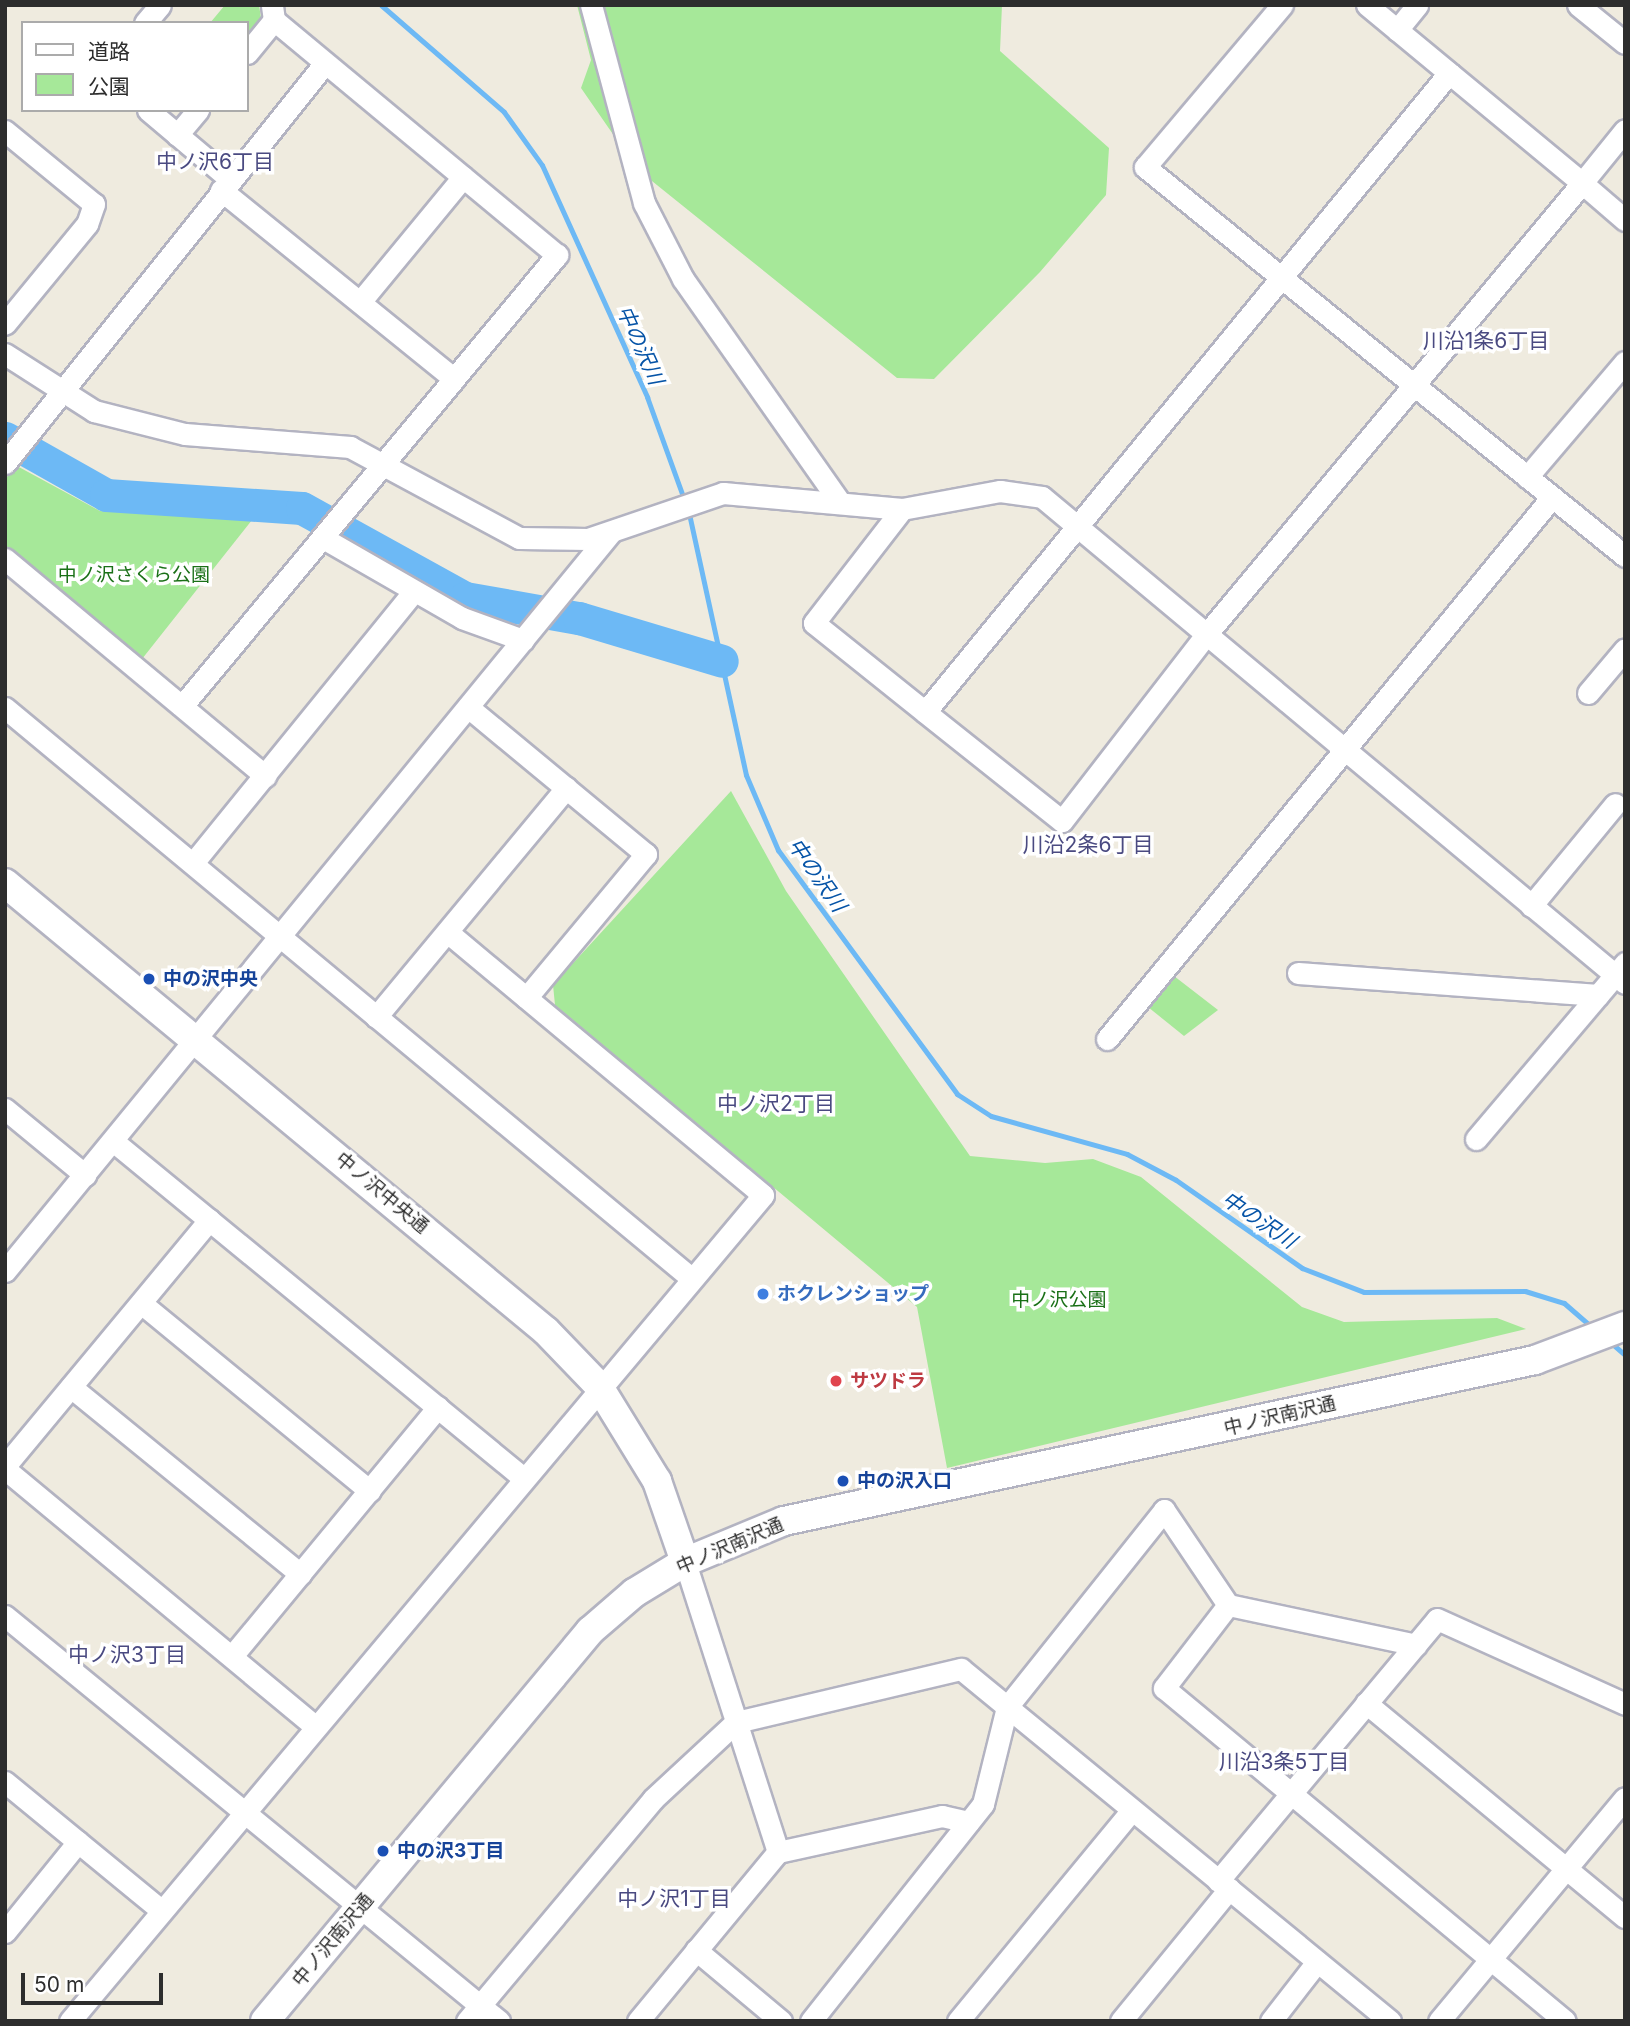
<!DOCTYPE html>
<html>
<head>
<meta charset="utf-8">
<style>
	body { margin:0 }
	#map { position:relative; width:1630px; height:2026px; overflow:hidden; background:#efebdf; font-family:Inter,"Noto Sans JP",sans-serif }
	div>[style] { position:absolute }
	.green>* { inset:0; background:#a6e899 }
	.stream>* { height:5px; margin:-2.5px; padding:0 2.5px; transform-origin:2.5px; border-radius:2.5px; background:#6db9f5 }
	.river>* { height:33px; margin:-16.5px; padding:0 16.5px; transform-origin:16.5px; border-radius:16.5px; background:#6db9f5 }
	.roads { filter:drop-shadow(2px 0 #b3b3c1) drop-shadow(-2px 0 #b3b3c1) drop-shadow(0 2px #b3b3c1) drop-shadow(0 -2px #b3b3c1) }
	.street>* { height:21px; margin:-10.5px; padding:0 10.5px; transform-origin:10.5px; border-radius:10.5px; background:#fff }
	.secondary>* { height:28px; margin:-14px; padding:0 14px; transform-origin:14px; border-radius:14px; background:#fff }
	.dots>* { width:19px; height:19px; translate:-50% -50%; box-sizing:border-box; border:4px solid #fff; border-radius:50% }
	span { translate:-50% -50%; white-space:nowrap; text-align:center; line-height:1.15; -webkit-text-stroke:7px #fff; paint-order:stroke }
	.park-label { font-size:19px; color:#1a7017 }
	.transit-label { font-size:19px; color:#164399; font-weight:700 }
	.left { translate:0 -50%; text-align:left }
	.street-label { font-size:19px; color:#2d2d2d }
	.shop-label { font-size:19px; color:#366cbe; font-weight:700 }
	.health-label { font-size:19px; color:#be3a42; font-weight:700 }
	.neighbourhood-label { font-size:21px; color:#4a4a81 }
	.water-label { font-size:21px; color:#0654a7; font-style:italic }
	.frame { position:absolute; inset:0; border:7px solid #2d2d2d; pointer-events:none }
	.legend { position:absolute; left:21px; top:21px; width:228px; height:91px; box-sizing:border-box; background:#fff; border:2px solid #ababab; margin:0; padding:9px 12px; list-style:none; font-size:21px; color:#2d2d2d }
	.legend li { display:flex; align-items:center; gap:14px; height:35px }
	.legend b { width:35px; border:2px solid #ababab }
	.scale { position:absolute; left:21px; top:1973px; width:142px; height:32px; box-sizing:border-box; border:4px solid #2d2d2d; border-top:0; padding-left:9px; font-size:21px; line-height:24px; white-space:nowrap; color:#2d2d2d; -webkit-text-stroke:5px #fff; paint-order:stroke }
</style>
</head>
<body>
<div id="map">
	<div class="green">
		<div style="clip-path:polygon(225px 5px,259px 5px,261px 18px,247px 34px,247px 23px,210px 23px)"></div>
		<div style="clip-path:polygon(577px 5px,1002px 5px,1000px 51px,1109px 148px,1106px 195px,1040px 272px,934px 379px,897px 378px,637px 169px,581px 88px,591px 60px)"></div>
		<div style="clip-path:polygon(17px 466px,100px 511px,252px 520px,142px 659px,5px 545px,5px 479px)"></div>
		<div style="clip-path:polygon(731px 791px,786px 891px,970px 1156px,1045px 1163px,1093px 1159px,1141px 1177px,1302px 1307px,1344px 1322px,1497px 1318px,1526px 1329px,947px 1468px,917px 1307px,555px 1005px,553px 985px)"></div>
		<div style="clip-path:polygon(1174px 976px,1218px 1010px,1184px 1036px,1148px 1007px)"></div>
	</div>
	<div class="stream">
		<div style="left:381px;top:5px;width:163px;rotate:41deg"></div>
		<div style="left:504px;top:112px;width:65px;rotate:54.4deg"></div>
		<div style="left:542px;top:165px;width:255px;rotate:65.6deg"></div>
		<div style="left:647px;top:397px;width:109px;rotate:70.1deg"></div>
		<div style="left:688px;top:509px;width:272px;rotate:77.7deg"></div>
		<div style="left:746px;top:775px;width:82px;rotate:66.9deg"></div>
		<div style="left:778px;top:850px;width:303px;rotate:53.7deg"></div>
		<div style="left:957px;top:1094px;width:40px;rotate:32.9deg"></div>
		<div style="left:991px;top:1116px;width:141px;rotate:15.6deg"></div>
		<div style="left:1127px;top:1154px;width:55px;rotate:28deg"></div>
		<div style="left:1176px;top:1180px;width:154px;rotate:34.9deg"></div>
		<div style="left:1302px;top:1268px;width:66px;rotate:21.2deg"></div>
		<div style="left:1364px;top:1292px;width:161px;rotate:-0.4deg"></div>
		<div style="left:1525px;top:1291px;width:41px;rotate:17.1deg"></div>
		<div style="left:1564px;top:1303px;width:38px;rotate:41deg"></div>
		<div style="left:1609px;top:1341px;width:21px;rotate:41deg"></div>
	</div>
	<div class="river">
		<div style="left:5px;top:438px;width:116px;rotate:29.4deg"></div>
		<div style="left:106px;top:495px;width:196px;rotate:3.8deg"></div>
		<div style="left:302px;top:508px;width:186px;rotate:28.9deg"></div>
		<div style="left:465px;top:598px;width:116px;rotate:10deg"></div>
		<div style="left:579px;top:618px;width:149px;rotate:16.7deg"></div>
	</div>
	<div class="roads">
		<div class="street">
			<div style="left:591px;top:5px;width:205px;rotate:75deg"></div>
			<div style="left:644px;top:203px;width:85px;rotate:62.8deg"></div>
			<div style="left:683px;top:279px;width:273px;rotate:54.9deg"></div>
			<div style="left:1282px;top:5px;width:212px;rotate:130.2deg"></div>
			<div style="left:1145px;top:167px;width:618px;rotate:39.02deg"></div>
			<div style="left:1367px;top:5px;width:279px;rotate:39.6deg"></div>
			<div style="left:1582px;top:183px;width:68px;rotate:-50.9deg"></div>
			<div style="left:1578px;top:5px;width:60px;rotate:39deg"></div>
			<div style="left:145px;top:23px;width:23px;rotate:-50deg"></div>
			<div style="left:1397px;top:30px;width:32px;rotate:-51deg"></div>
			<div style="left:247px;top:53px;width:43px;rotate:-50.7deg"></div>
			<div style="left:274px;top:20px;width:15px;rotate:-98deg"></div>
			<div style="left:1449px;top:73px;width:826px;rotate:129.35deg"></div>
			<div style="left:925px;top:712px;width:175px;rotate:38.5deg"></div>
			<div style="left:1062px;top:821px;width:234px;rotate:-52.3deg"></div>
			<div style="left:1205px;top:636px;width:589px;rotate:-50.23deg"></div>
			<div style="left:1582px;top:183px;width:57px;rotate:40.7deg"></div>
			<div style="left:148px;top:110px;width:107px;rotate:40.1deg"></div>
			<div style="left:5px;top:131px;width:115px;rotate:39.4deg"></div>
			<div style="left:94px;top:204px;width:21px;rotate:109deg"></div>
			<div style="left:87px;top:224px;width:129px;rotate:129.4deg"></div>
			<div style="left:177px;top:135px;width:33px;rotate:-50deg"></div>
			<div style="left:221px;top:190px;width:300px;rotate:39deg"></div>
			<div style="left:360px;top:302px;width:162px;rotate:-50.5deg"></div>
			<div style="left:5px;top:354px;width:106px;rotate:32.6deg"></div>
			<div style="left:94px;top:411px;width:94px;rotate:14.2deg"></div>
			<div style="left:185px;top:434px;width:166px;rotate:4.5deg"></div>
			<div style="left:350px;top:447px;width:192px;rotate:28.3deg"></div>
			<div style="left:519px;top:538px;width:69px;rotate:0.8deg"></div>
			<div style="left:588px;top:539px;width:143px;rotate:-18.8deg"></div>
			<div style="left:723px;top:493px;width:180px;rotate:5.1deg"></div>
			<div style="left:902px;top:509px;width:100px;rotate:-10.4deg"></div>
			<div style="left:1000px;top:491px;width:42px;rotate:8.1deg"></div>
			<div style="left:1042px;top:497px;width:759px;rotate:39.82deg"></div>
			<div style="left:5px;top:463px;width:512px;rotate:-51.34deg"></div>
			<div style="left:1527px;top:477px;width:151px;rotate:-49.6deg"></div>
			<div style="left:902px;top:509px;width:144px;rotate:127.7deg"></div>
			<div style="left:814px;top:623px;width:142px;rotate:38.7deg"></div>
			<div style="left:323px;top:538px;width:160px;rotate:29.9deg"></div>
			<div style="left:462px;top:618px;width:65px;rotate:19.8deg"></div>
			<div style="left:5px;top:559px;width:339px;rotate:39.8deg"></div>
			<div style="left:1588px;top:693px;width:57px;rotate:-49.9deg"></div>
			<div style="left:182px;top:706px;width:587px;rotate:-50.26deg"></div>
			<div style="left:557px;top:255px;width:368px;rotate:-140.3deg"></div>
			<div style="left:468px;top:707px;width:231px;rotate:39.6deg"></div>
			<div style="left:646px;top:854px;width:187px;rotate:129.8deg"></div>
			<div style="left:5px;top:708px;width:892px;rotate:39.72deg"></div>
			<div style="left:193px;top:863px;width:350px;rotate:-50.9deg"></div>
			<div style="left:1531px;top:906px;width:132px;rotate:-50.5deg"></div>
			<div style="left:1298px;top:973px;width:301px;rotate:4.2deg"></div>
			<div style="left:376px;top:1017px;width:298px;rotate:-50.3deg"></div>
			<div style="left:1107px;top:1039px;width:701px;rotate:-50.61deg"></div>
			<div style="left:5px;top:1109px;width:104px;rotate:39.5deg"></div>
			<div style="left:1476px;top:1139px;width:231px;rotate:-49.7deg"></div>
			<div style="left:113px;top:1141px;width:528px;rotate:39.39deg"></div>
			<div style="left:5px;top:1271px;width:956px;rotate:-50.65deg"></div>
			<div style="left:141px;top:1303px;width:296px;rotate:39.4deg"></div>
			<div style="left:71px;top:1387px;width:296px;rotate:39.2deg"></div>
			<div style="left:5px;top:1466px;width:320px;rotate:-50.3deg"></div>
			<div style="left:5px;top:1469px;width:403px;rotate:39.7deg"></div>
			<div style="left:1228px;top:1605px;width:105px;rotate:127.6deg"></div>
			<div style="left:1164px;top:1688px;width:521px;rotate:39.71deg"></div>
			<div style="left:5px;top:1616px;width:639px;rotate:39.35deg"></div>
			<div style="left:232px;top:1656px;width:323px;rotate:-50.4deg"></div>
			<div style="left:1366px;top:1703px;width:336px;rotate:39.6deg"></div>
			<div style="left:5px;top:1782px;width:202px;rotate:39.4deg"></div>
			<div style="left:778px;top:1852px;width:168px;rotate:-12.4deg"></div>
			<div style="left:942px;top:1816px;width:27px;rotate:13deg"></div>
			<div style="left:1218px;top:1881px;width:341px;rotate:-50.1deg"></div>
			<div style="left:1437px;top:1619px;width:206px;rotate:24.3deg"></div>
			<div style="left:5px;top:1932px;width:116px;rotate:-51deg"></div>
			<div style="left:696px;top:1950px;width:111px;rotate:39.9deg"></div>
			<div style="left:70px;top:2021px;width:1078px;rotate:-50deg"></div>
			<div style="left:763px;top:1195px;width:411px;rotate:-140.2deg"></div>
			<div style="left:467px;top:2021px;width:290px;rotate:-50deg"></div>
			<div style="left:653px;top:1799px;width:113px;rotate:-42.9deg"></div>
			<div style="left:736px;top:1722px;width:231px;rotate:-13.3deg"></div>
			<div style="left:961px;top:1669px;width:555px;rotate:39.37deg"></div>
			<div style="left:638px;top:2021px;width:219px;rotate:-50.4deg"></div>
			<div style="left:778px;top:1852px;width:305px;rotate:-107.8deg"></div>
			<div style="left:811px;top:2021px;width:277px;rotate:-51.6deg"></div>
			<div style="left:983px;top:1804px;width:100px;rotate:-76.1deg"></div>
			<div style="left:1007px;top:1707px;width:252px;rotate:-51.4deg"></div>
			<div style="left:1164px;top:1510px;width:115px;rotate:56deg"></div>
			<div style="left:1228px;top:1605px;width:192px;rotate:12deg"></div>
			<div style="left:958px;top:2021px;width:273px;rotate:-50.5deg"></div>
			<div style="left:1121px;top:2021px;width:171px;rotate:-50.7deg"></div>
			<div style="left:1271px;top:2021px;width:75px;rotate:-52.1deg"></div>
			<div style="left:1439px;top:2021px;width:290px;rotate:-50.2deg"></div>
		</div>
		<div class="secondary">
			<div style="left:5px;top:883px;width:702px;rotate:39.63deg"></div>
			<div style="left:546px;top:1331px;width:75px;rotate:46.1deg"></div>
			<div style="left:598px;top:1385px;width:113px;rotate:58.4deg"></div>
			<div style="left:657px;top:1481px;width:86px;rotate:70.9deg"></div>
			<div style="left:265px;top:2021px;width:508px;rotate:-50.19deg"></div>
			<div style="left:590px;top:1631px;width:58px;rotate:-40.8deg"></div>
			<div style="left:634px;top:1593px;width:60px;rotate:-31.3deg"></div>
			<div style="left:685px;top:1562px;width:107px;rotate:-22.5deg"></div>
			<div style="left:784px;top:1521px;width:768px;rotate:-12.1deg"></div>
			<div style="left:1535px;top:1360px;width:96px;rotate:-20.7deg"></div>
		</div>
	</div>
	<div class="dots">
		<div style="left:149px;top:979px;background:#1a4fb4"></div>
		<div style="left:763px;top:1294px;background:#3f7fe0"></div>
		<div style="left:836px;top:1381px;background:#e0444e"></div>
		<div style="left:843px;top:1481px;background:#1a4fb4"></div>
		<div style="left:383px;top:1851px;background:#1a4fb4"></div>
	</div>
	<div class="park-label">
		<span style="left:134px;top:575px">中ノ沢さくら公園</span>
		<span style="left:1059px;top:1300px">中ノ沢公園</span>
	</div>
	<div class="transit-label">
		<span class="left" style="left:163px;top:979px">中の沢中央</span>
		<span class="left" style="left:857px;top:1481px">中の沢入口</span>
		<span class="left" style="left:397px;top:1851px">中の沢3丁目</span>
	</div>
	<div class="street-label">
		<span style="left:382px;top:1193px;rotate:40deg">中ノ沢中央通</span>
		<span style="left:1280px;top:1416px;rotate:-13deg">中ノ沢南沢通</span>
		<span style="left:730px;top:1546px;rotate:-23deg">中ノ沢南沢通</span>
		<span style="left:333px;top:1940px;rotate:-50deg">中ノ沢南沢通</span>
	</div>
	<div class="shop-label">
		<span class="left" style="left:777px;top:1294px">ホクレンショップ</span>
	</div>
	<div class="health-label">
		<span class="left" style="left:850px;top:1381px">サツドラ</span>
	</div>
	<div class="neighbourhood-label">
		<span style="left:215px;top:162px">中ノ沢6丁目</span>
		<span style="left:1486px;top:341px">川沿1条6丁目</span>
		<span style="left:1088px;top:845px">川沿2条6丁目</span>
		<span style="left:776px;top:1104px">中ノ沢2丁目</span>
		<span style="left:127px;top:1655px">中ノ沢3丁目</span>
		<span style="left:1284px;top:1762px">川沿3条5丁目</span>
		<span style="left:674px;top:1899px">中ノ沢1丁目</span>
	</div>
	<div class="water-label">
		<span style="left:640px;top:345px;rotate:66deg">中の沢川</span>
		<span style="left:817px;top:875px;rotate:55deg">中の沢川</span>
		<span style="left:1259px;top:1220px;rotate:34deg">中の沢川</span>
	</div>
	<div class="frame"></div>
	<ul class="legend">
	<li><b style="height:9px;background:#fff"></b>道路</li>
	<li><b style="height:19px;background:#a6e899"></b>公園</li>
	</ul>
	<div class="scale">50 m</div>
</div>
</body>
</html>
